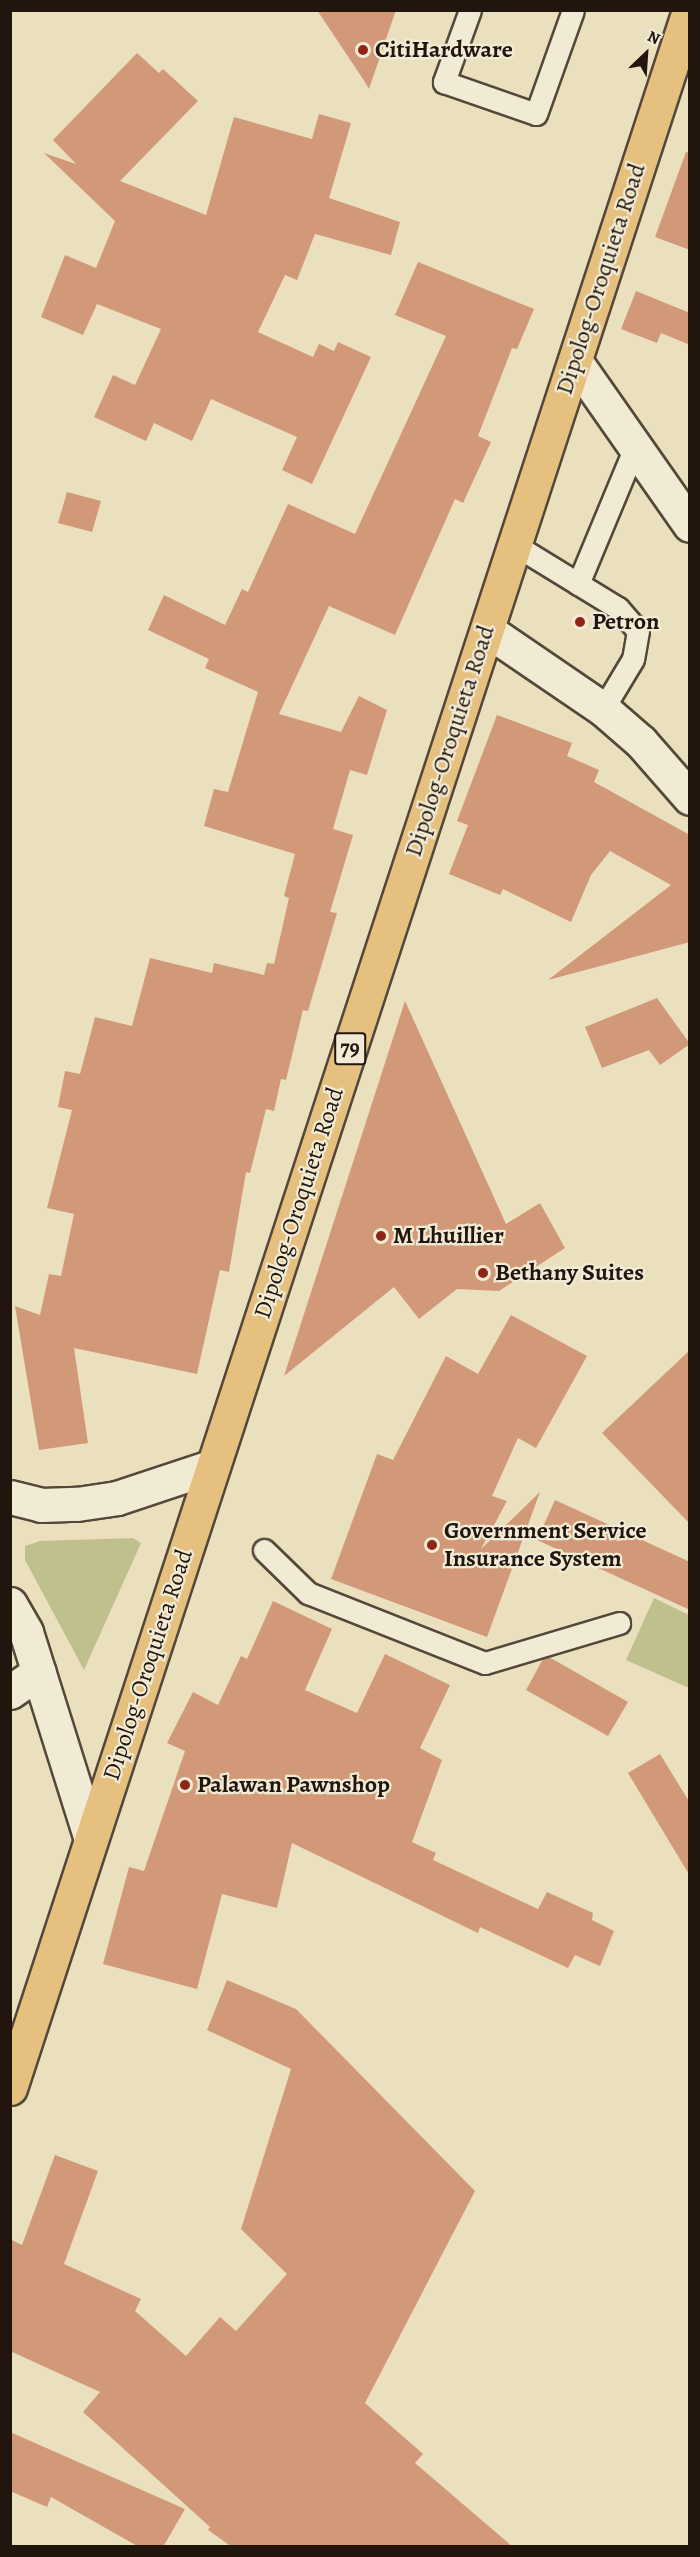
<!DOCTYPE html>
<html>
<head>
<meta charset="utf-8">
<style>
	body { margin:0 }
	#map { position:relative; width:700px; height:2557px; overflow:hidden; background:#eae0be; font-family:Alegreya,serif }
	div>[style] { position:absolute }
	.green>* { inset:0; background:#bfc08c }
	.building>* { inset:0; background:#d29979 }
	.roads { filter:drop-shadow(2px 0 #54483a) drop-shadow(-2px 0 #54483a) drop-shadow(0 2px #54483a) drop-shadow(0 -2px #54483a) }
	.service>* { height:21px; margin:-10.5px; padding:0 10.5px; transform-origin:10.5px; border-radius:10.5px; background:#f1ebd5 }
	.minor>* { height:33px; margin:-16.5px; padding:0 16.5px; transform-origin:16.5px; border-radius:16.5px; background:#f1ebd5 }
	.secondary>* { height:33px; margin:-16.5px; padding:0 16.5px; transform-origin:16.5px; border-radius:16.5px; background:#f1ebd5 }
	.trunk>* { height:33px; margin:-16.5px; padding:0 16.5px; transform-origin:16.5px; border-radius:16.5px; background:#e5c07f }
	.dots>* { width:16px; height:16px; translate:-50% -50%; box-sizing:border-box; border:3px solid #f1ebd5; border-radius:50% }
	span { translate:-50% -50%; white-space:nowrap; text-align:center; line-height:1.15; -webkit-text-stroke:4.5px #f1ebd5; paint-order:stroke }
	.shield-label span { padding:2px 4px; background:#f1ebd5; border:2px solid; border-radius:4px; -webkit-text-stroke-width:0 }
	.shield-label { font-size:22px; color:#22150e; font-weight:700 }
	.poi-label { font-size:24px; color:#22150e; font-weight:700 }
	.left { translate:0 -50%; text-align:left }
	.street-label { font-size:24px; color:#22150e }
	.frame { position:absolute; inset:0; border:12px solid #22150e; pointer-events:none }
	.north { position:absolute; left:616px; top:24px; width:60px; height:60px; -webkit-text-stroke:4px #f1ebd5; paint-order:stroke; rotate:25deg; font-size:16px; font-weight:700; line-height:24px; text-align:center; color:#22150e }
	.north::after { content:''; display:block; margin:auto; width:21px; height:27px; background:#22150e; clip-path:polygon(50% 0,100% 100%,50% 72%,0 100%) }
</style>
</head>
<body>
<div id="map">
	<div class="green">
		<div style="clip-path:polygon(133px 1538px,141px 1543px,84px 1670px,25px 1560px,25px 1546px,40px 1541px)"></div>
		<div style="clip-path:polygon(654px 1598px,689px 1615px,689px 1688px,626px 1660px)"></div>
	</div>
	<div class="building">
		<div style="clip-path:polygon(317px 10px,396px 10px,369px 89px,363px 79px)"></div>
		<div style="clip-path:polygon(137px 53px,159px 73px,163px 69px,198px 101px,120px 181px,206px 215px,234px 117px,312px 139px,319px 114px,351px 123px,329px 198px,400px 222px,391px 255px,315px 234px,297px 280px,285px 275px,258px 332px,313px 357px,319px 344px,334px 351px,338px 342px,371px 357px,312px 484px,282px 470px,297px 437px,211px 399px,192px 441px,154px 423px,146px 441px,94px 417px,113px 375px,135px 385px,161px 329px,97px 304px,83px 335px,41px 317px,65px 255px,96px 268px,115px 221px,44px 153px,76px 164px,53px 140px)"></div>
		<div style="clip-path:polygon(686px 152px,690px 153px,690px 250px,655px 237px)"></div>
		<div style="clip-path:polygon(418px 262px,534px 309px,517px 349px,512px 348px,478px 436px,491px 442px,463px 503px,455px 499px,395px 635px,329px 606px,279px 714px,341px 732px,359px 696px,387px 710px,367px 775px,350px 770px,333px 829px,353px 835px,330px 912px,337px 913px,308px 1011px,303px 1010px,286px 1080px,281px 1079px,274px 1111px,266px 1109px,250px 1173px,246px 1172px,229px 1272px,220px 1270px,197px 1374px,74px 1348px,88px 1443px,39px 1450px,15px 1306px,40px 1315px,49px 1274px,61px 1276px,74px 1214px,47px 1208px,72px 1110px,58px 1107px,65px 1071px,80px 1074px,95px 1017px,132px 1026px,150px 958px,212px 973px,214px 963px,264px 975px,267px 963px,274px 964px,289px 898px,284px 896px,295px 854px,204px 826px,214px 789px,228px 792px,258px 692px,205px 668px,209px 659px,148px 630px,164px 595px,225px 625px,242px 589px,248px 592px,288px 504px,355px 534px,446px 336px,395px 315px)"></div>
		<div style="clip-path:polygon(636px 291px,690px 313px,690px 345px,661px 333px,657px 343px,621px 329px)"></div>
		<div style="clip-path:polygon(67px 492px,101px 501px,92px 532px,58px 523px)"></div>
		<div style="clip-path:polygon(497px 715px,572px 743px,567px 756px,599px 770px,594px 782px,690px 835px,690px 942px,548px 980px,671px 885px,610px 851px,591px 875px,571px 922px,503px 889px,500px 895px,449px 874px,468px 825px,457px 821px)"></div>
		<div style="clip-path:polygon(657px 998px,690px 1044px,660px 1065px,649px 1050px,602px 1068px,585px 1027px)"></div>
		<div style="clip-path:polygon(405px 1001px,506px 1224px,540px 1203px,565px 1248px,499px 1291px,457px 1289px,419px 1319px,394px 1287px,284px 1376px)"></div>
		<div style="clip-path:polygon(511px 1315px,587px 1356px,536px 1448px,518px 1438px,492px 1496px,507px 1501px,481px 1549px,540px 1492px,487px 1637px,331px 1579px,377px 1454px,393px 1460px,446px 1356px,478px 1374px)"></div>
		<div style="clip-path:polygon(690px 1350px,690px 1524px,602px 1433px)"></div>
		<div style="clip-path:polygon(555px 1500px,690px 1562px,690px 1610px,537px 1540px)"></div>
		<div style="clip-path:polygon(273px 1601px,332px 1629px,305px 1690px,357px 1713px,385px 1654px,450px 1685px,420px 1748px,442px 1760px,412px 1842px,436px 1853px,433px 1860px,538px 1909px,547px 1892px,593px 1913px,592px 1920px,614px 1931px,600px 1966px,575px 1955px,568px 1968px,480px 1927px,478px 1933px,292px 1843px,277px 1908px,222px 1894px,197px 1989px,103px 1964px,129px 1867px,144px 1871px,185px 1751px,167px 1743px,193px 1692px,218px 1705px,241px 1656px,247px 1659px)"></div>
		<div style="clip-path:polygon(549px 1657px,628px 1702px,608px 1736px,526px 1690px,543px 1659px)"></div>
		<div style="clip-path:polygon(660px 1754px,690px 1803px,690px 1876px,628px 1773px)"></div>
		<div style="clip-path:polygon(227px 1980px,296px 2009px,475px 2191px,365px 2403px,423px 2454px,415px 2463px,513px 2547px,232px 2547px,208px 2530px,210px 2527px,83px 2412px,100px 2392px,10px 2351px,10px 2239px,22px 2245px,55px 2155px,98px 2171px,64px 2264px,141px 2299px,135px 2311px,186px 2356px,220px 2317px,236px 2331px,287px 2274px,241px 2229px,291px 2069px,207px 2030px)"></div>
		<div style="clip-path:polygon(10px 2432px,185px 2509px,163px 2547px,139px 2547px,51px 2497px,47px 2507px,10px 2491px)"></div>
	</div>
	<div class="roads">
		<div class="service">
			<div style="left:470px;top:10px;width:77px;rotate:109.9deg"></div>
			<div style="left:444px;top:82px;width:97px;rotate:19.2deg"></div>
			<div style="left:536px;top:114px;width:110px;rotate:-70.4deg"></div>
			<div style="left:515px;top:545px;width:121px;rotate:31.5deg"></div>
			<div style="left:618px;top:608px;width:30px;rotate:49deg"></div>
			<div style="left:638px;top:631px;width:28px;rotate:100deg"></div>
			<div style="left:633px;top:659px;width:58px;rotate:121deg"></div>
			<div style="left:578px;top:584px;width:148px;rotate:-67.4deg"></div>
			<div style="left:264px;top:1550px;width:62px;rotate:44.3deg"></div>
			<div style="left:308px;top:1593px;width:190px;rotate:21.6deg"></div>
			<div style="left:485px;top:1663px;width:140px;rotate:-16.6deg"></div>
		</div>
		<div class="minor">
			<div style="left:487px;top:630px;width:140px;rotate:34.3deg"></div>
			<div style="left:603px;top:709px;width:50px;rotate:41deg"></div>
			<div style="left:641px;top:742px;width:74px;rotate:48.8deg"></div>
			<div style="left:10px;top:1692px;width:35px;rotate:-35deg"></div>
		</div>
		<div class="secondary">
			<div style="left:575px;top:361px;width:200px;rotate:55deg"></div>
			<div style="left:10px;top:1497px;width:32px;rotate:14deg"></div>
			<div style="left:41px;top:1505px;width:36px;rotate:-2deg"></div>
			<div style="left:77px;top:1504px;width:40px;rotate:-8.5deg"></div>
			<div style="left:117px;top:1498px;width:101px;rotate:-18.4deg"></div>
			<div style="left:10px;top:1604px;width:32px;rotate:60deg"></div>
			<div style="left:26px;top:1632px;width:217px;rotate:72.6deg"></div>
		</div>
		<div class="trunk">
			<div style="left:10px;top:2088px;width:2186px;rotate:-71.9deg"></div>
		</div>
	</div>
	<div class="dots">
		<div style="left:363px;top:50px;background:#8f2418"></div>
		<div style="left:580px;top:622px;background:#8f2418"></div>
		<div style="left:381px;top:1236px;background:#8f2418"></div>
		<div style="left:483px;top:1273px;background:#8f2418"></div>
		<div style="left:432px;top:1545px;background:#8f2418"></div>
		<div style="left:185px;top:1785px;background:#8f2418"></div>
	</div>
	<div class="shield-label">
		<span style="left:350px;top:1049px">79</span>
	</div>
	<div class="poi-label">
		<span class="left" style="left:375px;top:50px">CitiHardware</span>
		<span class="left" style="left:592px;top:622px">Petron</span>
		<span class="left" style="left:393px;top:1236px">M Lhuillier</span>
		<span class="left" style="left:495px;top:1273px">Bethany Suites</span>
		<span class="left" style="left:444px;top:1545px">Government Service<br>Insurance System</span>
		<span class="left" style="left:197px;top:1785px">Palawan Pawnshop</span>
	</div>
	<div class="street-label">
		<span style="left:601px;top:279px;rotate:-72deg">Dipolog-Oroquieta Road</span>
		<span style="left:450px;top:741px;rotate:-72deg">Dipolog-Oroquieta Road</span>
		<span style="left:299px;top:1203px;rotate:-72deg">Dipolog-Oroquieta Road</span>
		<span style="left:148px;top:1665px;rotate:-72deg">Dipolog-Oroquieta Road</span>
	</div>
	<div class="frame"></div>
	<div class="north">N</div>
</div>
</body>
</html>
